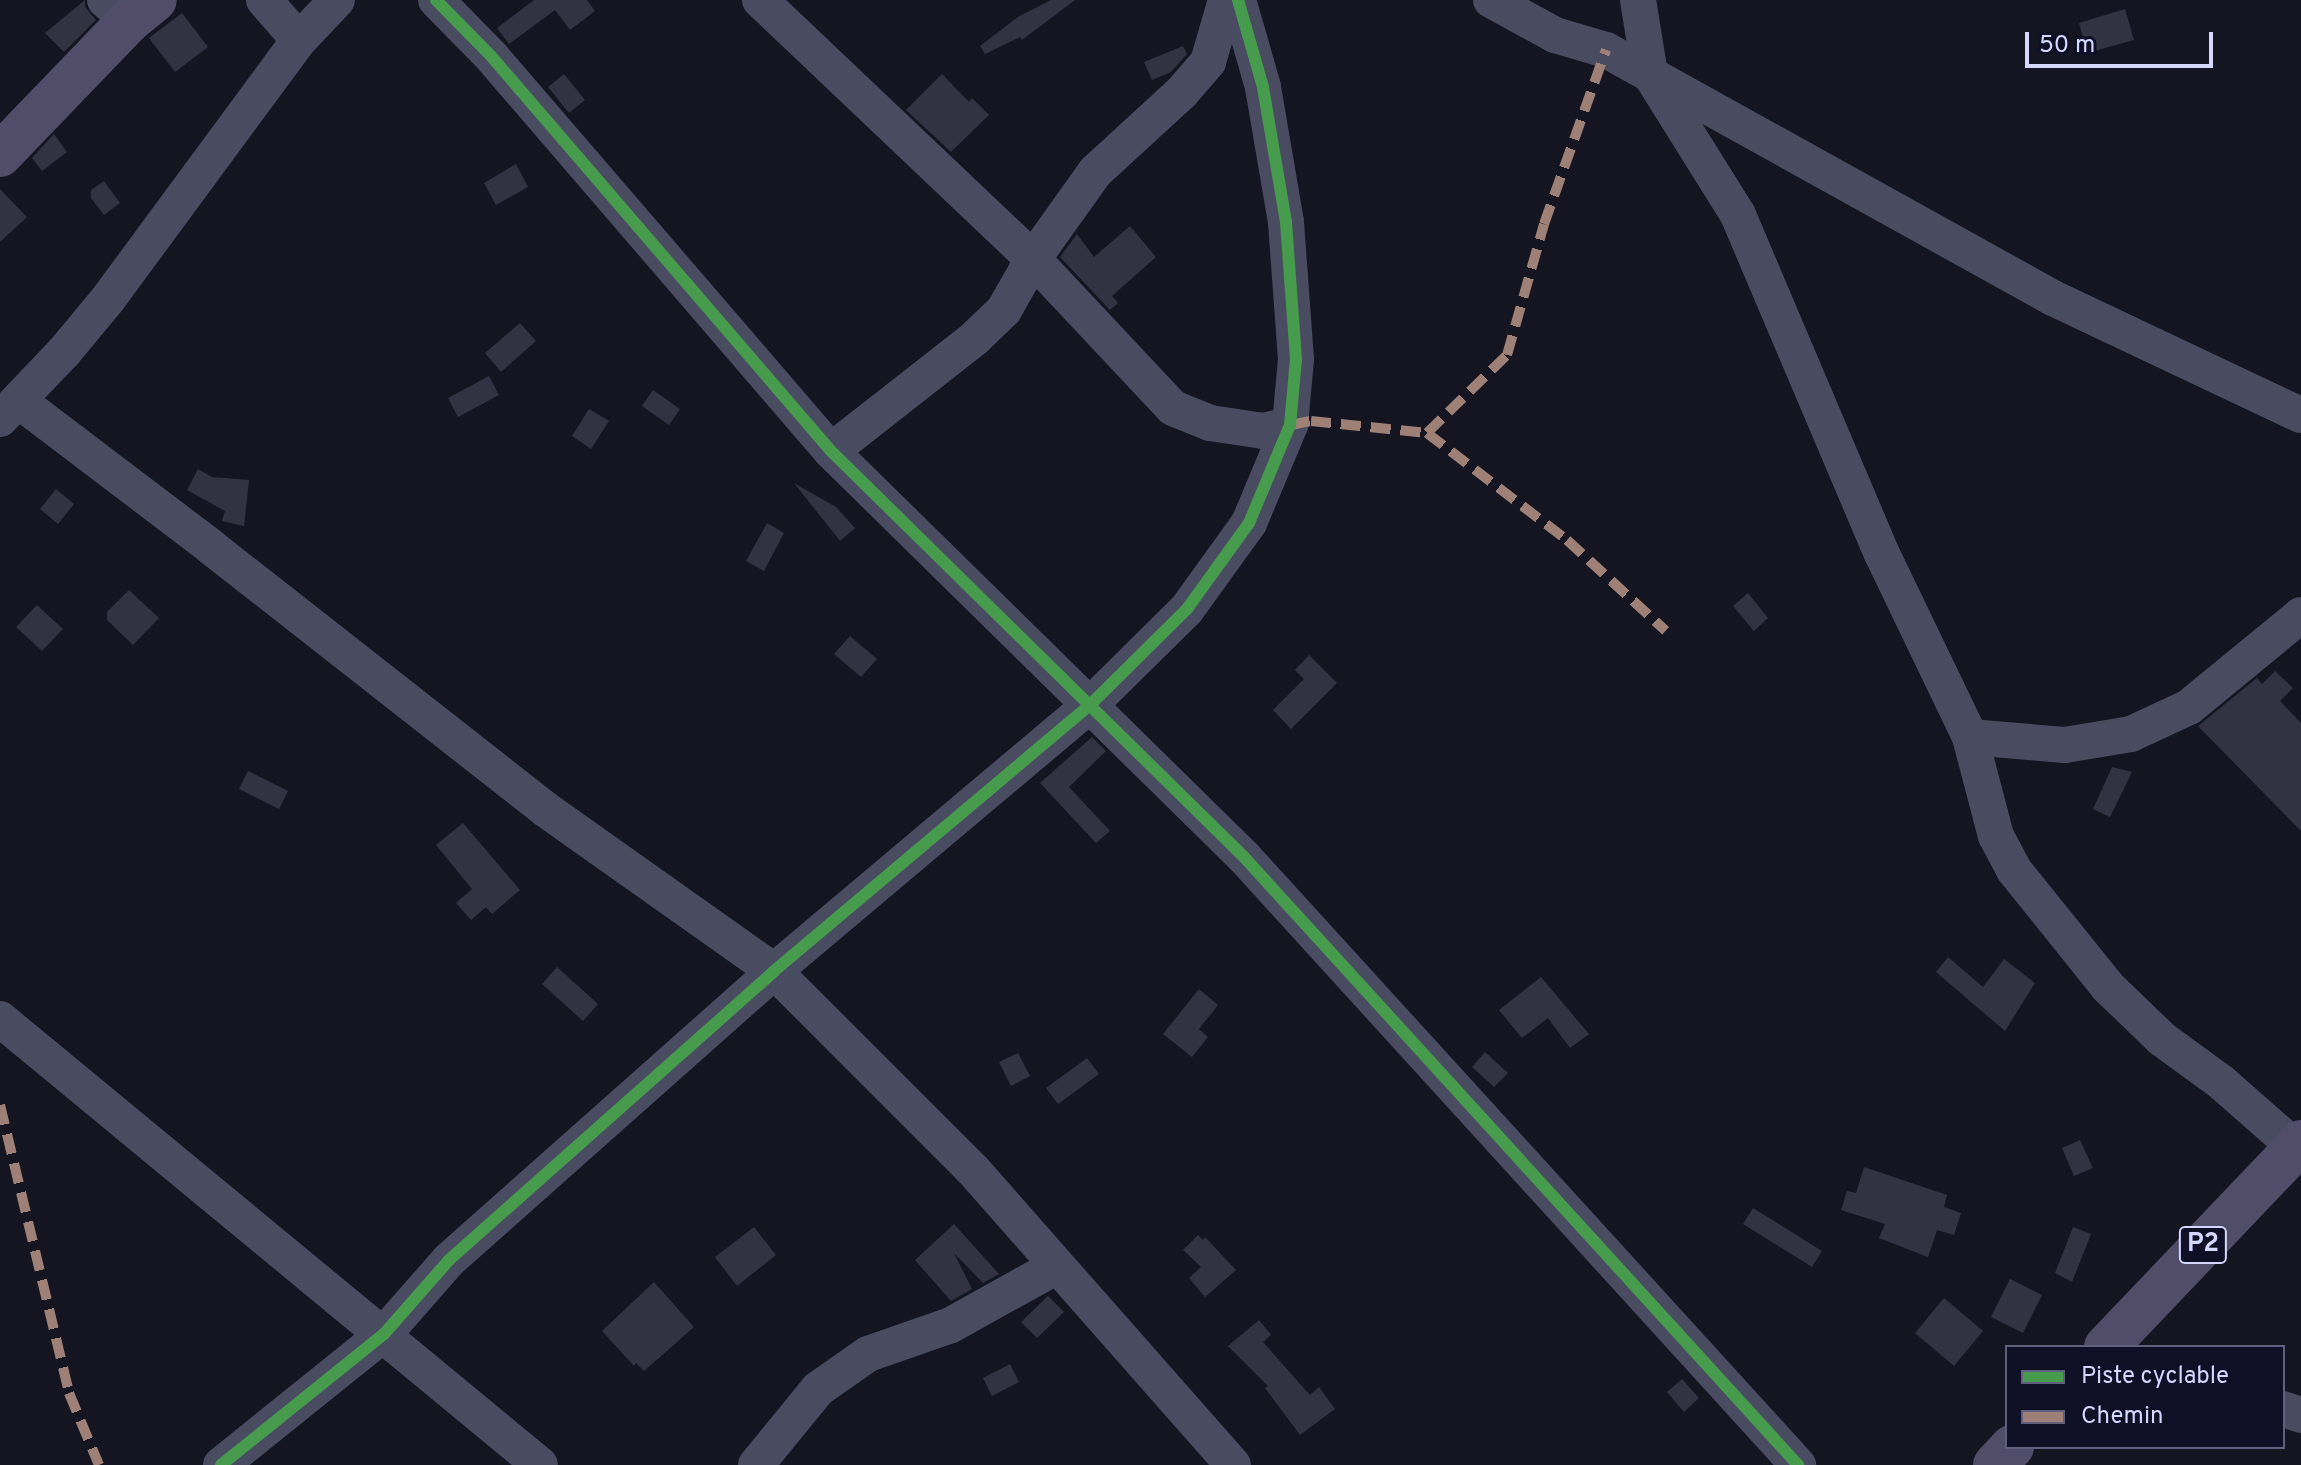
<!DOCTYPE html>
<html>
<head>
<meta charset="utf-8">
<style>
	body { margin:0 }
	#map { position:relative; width:2301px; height:1465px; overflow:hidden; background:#141521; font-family:Overpass,sans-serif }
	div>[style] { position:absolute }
	.building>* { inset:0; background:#323243 }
	.minor>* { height:36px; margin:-18px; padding:0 18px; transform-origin:18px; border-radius:18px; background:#494c61 }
	.major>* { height:44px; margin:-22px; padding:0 22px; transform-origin:22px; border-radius:22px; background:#514c68 }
	.quiet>* { height:10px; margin-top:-5px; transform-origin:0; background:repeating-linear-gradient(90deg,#9e8076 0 20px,transparent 0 30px) }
	.cycleway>* { height:12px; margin:-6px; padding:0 6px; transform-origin:6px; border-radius:6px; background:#469c4c }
	span { translate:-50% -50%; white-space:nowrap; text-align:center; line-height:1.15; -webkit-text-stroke:6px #0f1026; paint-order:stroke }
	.shield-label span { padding:2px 6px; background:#0f1026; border:2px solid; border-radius:6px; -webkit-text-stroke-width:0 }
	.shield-label { font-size:26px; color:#d4d7ff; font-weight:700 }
	.legend { position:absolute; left:2005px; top:1345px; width:280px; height:104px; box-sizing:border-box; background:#0f1026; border:2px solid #5e607d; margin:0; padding:10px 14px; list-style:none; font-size:24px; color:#d4d7ff }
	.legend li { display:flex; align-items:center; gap:16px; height:40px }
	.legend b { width:40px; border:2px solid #5e607d }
	.scale { position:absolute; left:2025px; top:32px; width:188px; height:36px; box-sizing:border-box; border:4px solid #d4d7ff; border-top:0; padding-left:10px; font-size:24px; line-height:28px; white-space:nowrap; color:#d4d7ff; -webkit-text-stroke:6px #0f1026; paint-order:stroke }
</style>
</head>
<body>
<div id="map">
	<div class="building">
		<div style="clip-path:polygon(85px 0,85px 7px,96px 20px,64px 52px,45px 33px)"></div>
		<div style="clip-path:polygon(534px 0,587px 0,595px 11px,570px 30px,555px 10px,509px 44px,497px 28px)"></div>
		<div style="clip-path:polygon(1051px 0,1075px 0,1022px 40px,1020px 37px,985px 54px,980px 46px,1018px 17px)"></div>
		<div style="clip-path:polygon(2125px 9px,2134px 40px,2087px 53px,2079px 23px)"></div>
		<div style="clip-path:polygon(182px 13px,208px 47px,175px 72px,149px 38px)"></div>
		<div style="clip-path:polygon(1183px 46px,1187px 54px,1171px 72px,1152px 80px,1144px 62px)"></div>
		<div style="clip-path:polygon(564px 74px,585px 100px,569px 113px,548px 87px)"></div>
		<div style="clip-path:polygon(942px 74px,969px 102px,972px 98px,989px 115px,951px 152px,906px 110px)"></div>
		<div style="clip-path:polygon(54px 134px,67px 152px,42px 171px,32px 158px)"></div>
		<div style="clip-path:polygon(516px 164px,528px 187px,496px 205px,484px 183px)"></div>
		<div style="clip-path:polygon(104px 181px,120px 203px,104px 215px,91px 198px,91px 190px)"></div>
		<div style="clip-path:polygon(0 189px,27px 217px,0 242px)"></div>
		<div style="clip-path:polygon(1130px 226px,1156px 257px,1112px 296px,1118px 303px,1110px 310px,1060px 257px,1077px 234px,1094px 257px)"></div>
		<div style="clip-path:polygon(520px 323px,536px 341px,501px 372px,485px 353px)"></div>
		<div style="clip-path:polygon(489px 376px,499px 395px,458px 417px,448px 398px)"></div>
		<div style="clip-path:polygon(653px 390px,680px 409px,669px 425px,642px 406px)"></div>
		<div style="clip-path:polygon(589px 409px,609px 421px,591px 449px,572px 436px)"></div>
		<div style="clip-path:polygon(198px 469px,212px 477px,249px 480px,244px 526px,222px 521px,225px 511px,187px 490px)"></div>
		<div style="clip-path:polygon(794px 483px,836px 507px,855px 528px,840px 541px)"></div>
		<div style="clip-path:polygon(56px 489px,74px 504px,58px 524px,40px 509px)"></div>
		<div style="clip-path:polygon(767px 523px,784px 533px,764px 571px,746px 561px)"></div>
		<div style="clip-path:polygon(129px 590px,159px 618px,133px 645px,107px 620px,107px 612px)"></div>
		<div style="clip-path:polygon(1748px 593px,1768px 618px,1754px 631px,1733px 606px)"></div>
		<div style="clip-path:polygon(37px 605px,63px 629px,42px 651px,16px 627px)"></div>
		<div style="clip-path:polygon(850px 636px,877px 659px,861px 677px,834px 654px)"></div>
		<div style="clip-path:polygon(1309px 655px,1337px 683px,1291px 729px,1273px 710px,1304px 679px,1295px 670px)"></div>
		<div style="clip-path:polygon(2275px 671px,2293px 688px,2280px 701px,2301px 723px,2301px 831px,2198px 726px,2257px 678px,2262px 684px)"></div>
		<div style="clip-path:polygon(1092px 737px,1106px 751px,1069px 787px,1110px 831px,1096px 843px,1040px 783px)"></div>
		<div style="clip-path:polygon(2112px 767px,2132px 772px,2110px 817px,2093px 809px)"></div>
		<div style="clip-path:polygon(248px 771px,288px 791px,279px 809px,239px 789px)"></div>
		<div style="clip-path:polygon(463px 823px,520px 890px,492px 914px,486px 907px,471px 920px,456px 903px,472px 889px,436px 845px)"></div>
		<div style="clip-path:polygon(1948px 957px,1983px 987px,2004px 959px,2035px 983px,2005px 1031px,1936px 972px)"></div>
		<div style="clip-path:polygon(557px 967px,598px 1004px,583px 1021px,542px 984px)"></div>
		<div style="clip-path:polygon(1541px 977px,1589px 1034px,1570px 1048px,1548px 1018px,1522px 1038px,1499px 1010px)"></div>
		<div style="clip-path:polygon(1199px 989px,1218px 1005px,1199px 1029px,1208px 1037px,1192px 1057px,1163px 1034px)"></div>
		<div style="clip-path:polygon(1485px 1052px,1508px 1073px,1494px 1087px,1472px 1067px)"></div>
		<div style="clip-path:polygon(1018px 1053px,1030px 1076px,1011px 1086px,999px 1062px)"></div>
		<div style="clip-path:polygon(1087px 1058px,1099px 1074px,1058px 1104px,1046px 1088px)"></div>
		<div style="clip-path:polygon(2080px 1140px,2093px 1168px,2074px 1176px,2062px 1148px)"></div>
		<div style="clip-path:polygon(1864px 1167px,1947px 1195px,1944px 1207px,1961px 1213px,1954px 1235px,1937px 1230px,1928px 1257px,1879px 1238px,1885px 1224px,1841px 1210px,1847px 1191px,1856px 1193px)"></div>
		<div style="clip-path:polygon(1753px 1208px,1822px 1251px,1812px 1267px,1743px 1224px)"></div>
		<div style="clip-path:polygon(954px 1224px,999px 1274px,983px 1283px,954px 1253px,972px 1289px,951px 1301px,915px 1260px)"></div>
		<div style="clip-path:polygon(754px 1227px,776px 1255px,737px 1286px,715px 1257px)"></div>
		<div style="clip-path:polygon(2073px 1227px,2091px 1234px,2072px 1282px,2055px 1273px)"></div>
		<div style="clip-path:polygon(1198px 1235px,1203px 1240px,1205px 1237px,1236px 1270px,1205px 1297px,1189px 1278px,1201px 1267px,1183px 1250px)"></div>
		<div style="clip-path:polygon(2010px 1279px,2042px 1295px,2023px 1333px,1991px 1317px)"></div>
		<div style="clip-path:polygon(654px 1282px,694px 1327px,644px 1371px,636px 1363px,634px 1366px,602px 1331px)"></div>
		<div style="clip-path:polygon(1048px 1296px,1064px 1312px,1037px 1338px,1021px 1322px)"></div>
		<div style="clip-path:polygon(1944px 1298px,1983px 1331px,1954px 1366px,1915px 1333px)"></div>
		<div style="clip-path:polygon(1259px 1320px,1271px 1335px,1263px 1342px,1310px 1395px,1319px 1387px,1335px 1409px,1300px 1435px,1265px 1388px,1268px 1386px,1228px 1346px)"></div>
		<div style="clip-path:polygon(1010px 1364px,1019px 1382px,992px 1396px,983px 1378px)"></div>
		<div style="clip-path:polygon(1682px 1379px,1699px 1398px,1684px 1412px,1667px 1392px)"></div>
	</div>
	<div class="minor">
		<div style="left:105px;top:0;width:32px;rotate:41deg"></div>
		<div style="left:264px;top:0;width:53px;rotate:48.8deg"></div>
		<div style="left:299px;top:40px;width:55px;rotate:-46.5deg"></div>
		<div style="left:436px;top:0;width:78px;rotate:45.5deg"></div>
		<div style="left:491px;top:56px;width:521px;rotate:49.28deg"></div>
		<div style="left:831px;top:451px;width:579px;rotate:44.51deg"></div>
		<div style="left:1244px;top:857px;width:823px;rotate:47.66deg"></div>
		<div style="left:760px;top:0;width:376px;rotate:43.5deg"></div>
		<div style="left:1033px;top:259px;width:204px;rotate:46.8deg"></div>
		<div style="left:1173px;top:408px;width:40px;rotate:22deg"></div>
		<div style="left:1210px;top:423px;width:54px;rotate:8.6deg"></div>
		<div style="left:1263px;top:431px;width:28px;rotate:-13deg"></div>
		<div style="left:1491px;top:0;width:73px;rotate:28.7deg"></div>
		<div style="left:1555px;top:35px;width:53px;rotate:16.4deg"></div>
		<div style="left:1606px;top:50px;width:511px;rotate:29.02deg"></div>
		<div style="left:2053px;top:298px;width:274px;rotate:25.3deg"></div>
		<div style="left:1638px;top:0;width:75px;rotate:80.8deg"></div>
		<div style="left:1650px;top:74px;width:166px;rotate:58deg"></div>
		<div style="left:1738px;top:215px;width:368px;rotate:67deg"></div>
		<div style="left:1882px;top:554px;width:203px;rotate:64.3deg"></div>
		<div style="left:1970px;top:737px;width:102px;rotate:75.3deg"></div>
		<div style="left:1996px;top:836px;width:38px;rotate:62deg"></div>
		<div style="left:2014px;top:870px;width:150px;rotate:51.2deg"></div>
		<div style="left:2108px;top:987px;width:75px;rotate:43.9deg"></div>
		<div style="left:2162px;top:1039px;width:73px;rotate:36.1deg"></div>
		<div style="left:2221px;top:1082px;width:100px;rotate:41.3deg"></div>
		<div style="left:19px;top:401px;width:241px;rotate:37.2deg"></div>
		<div style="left:211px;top:547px;width:424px;rotate:38.1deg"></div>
		<div style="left:545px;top:809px;width:281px;rotate:35.3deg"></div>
		<div style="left:774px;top:971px;width:281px;rotate:45deg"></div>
		<div style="left:973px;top:1170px;width:393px;rotate:48.6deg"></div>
		<div style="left:0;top:419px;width:93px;rotate:-46.3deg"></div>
		<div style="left:64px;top:352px;width:69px;rotate:-50.3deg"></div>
		<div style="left:108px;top:299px;width:322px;rotate:-53.6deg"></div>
		<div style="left:831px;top:451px;width:183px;rotate:-38.1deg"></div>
		<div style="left:975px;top:338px;width:40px;rotate:-44deg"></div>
		<div style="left:1004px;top:310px;width:59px;rotate:-60.4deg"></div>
		<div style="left:1033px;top:259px;width:107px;rotate:-54.5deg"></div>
		<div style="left:1095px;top:172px;width:118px;rotate:-42.6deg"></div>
		<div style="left:1182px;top:92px;width:40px;rotate:-49deg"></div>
		<div style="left:1208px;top:62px;width:65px;rotate:-73.8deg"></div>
		<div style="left:1970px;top:737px;width:95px;rotate:4.8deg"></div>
		<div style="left:2065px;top:745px;width:67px;rotate:-9.5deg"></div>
		<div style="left:2131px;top:734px;width:64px;rotate:-25deg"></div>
		<div style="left:2189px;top:707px;width:145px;rotate:-39.4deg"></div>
		<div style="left:0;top:1019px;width:700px;rotate:39.55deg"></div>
		<div style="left:2283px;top:1409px;width:19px;rotate:18deg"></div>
		<div style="left:221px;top:1465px;width:209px;rotate:-38.8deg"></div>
		<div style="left:384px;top:1334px;width:98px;rotate:-48.7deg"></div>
		<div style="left:449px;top:1260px;width:435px;rotate:-41.6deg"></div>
		<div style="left:774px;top:971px;width:413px;rotate:-40.1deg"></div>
		<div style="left:1090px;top:705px;width:136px;rotate:-44.7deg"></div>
		<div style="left:1187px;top:609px;width:106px;rotate:-54.2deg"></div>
		<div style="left:1249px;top:523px;width:106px;rotate:-67.3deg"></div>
		<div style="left:1290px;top:425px;width:66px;rotate:-84.8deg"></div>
		<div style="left:1296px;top:359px;width:137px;rotate:-94.2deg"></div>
		<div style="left:1286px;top:222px;width:137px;rotate:-99.7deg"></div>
		<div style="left:1263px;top:87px;width:91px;rotate:-106deg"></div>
		<div style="left:756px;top:1465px;width:98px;rotate:-50.8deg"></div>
		<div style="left:818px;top:1389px;width:61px;rotate:-35deg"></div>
		<div style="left:868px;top:1354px;width:88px;rotate:-19.3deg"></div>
		<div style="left:951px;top:1325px;width:121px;rotate:-29.1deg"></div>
	</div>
	<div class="major">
		<div style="left:0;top:155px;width:186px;rotate:-46.1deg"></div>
		<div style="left:129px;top:21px;width:33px;rotate:-39deg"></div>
		<div style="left:2106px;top:1347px;width:283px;rotate:-46.4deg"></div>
		<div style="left:1995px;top:1465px;width:25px;rotate:-47deg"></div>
	</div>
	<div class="quiet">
		<div style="left:1290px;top:425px;width:21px;rotate:-11deg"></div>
		<div style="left:1311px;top:421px;width:117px;rotate:5.9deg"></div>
		<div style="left:1427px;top:433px;width:112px;rotate:-44.3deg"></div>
		<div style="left:1507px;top:355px;width:136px;rotate:-74.2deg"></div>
		<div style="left:1544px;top:224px;width:185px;rotate:-70.4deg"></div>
		<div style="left:1427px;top:433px;width:176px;rotate:37.4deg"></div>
		<div style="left:1567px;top:540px;width:134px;rotate:42.6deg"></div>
		<div style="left:0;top:1105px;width:296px;rotate:76.5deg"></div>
		<div style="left:69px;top:1393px;width:78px;rotate:67.4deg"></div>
	</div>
	<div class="cycleway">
		<div style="left:436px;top:0;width:78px;rotate:45.5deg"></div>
		<div style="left:491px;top:56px;width:521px;rotate:49.28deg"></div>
		<div style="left:831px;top:451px;width:579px;rotate:44.51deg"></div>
		<div style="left:1244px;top:857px;width:823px;rotate:47.66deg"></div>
		<div style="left:221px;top:1465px;width:209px;rotate:-38.8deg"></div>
		<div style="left:384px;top:1334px;width:98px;rotate:-48.7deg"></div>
		<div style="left:449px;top:1260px;width:435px;rotate:-41.6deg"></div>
		<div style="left:774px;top:971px;width:413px;rotate:-40.1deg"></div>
		<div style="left:1090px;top:705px;width:136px;rotate:-44.7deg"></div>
		<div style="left:1187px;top:609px;width:106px;rotate:-54.2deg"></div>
		<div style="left:1249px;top:523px;width:106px;rotate:-67.3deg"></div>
		<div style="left:1290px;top:425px;width:66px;rotate:-84.8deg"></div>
		<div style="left:1296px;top:359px;width:137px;rotate:-94.2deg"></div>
		<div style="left:1286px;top:222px;width:137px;rotate:-99.7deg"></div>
		<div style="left:1263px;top:87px;width:91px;rotate:-106deg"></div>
	</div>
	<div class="shield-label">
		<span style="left:2203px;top:1245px">P2</span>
	</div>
	<ul class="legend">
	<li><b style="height:10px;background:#469c4c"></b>Piste cyclable</li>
	<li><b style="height:10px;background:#9e8076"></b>Chemin</li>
	</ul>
	<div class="scale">50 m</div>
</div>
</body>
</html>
